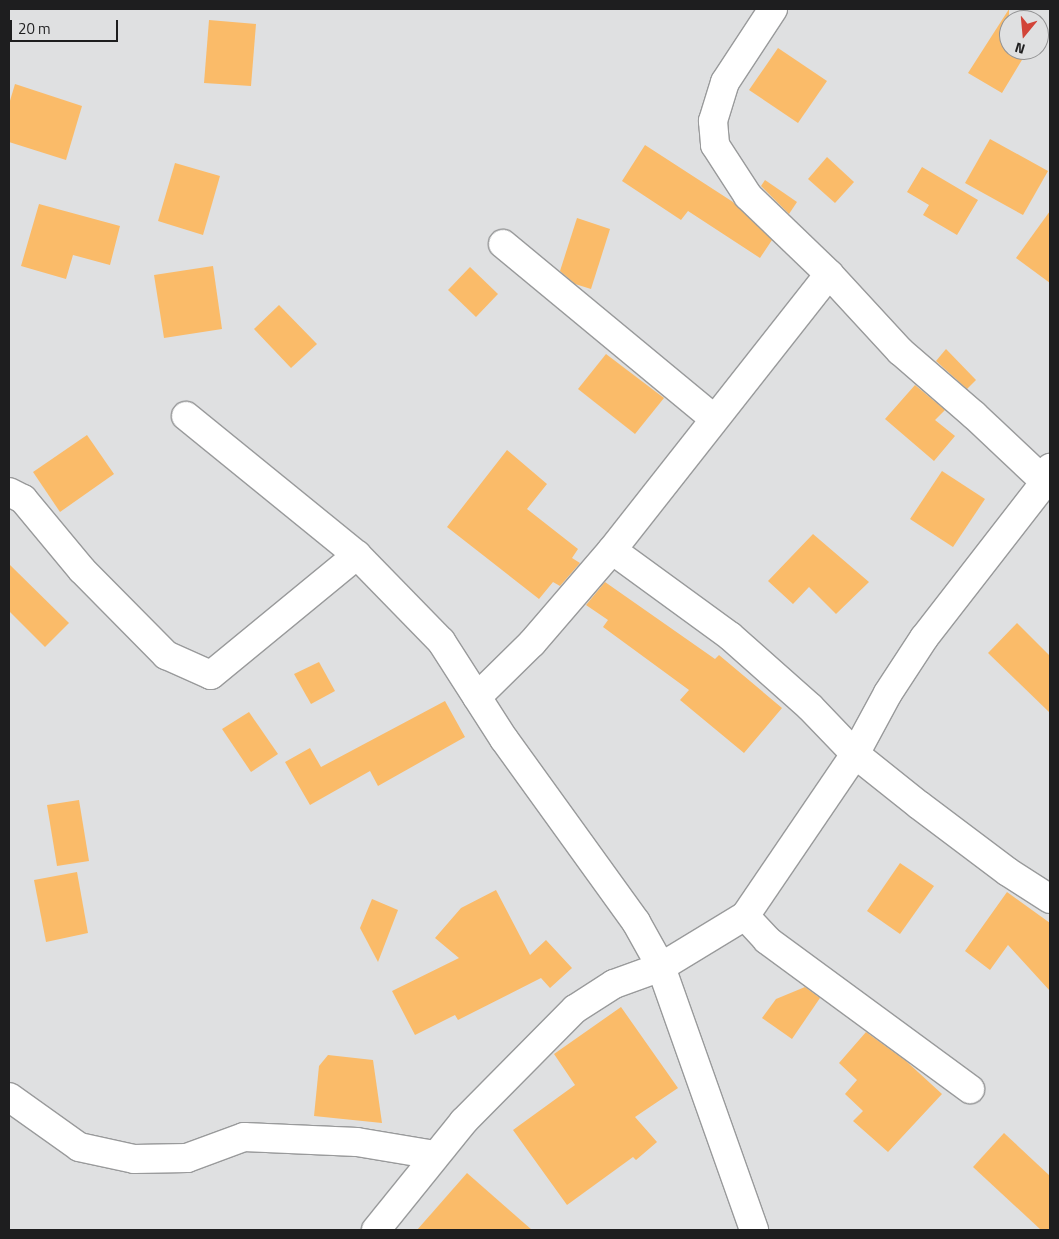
<!DOCTYPE html>
<html>
<head>
<meta charset="utf-8">
<style>
	body { margin:0 }
	#map { position:relative; width:1059px; height:1239px; overflow:hidden; background:#dfe0e1; font-family:"Titillium Web",sans-serif }
	div>[style] { position:absolute }
	.building>* { inset:0; background:#fabb69 }
	.roads { filter:drop-shadow(1px 0 #999a9b) drop-shadow(-1px 0 #999a9b) drop-shadow(0 1px #999a9b) drop-shadow(0 -1px #999a9b) }
	.minor>* { height:28px; margin:-14px; padding:0 14px; transform-origin:14px; border-radius:14px; background:#fff }
	span { translate:-50% -50%; white-space:nowrap; text-align:center; line-height:1.15; -webkit-text-stroke:4px #dfe0e1; paint-order:stroke }
	.frame { position:absolute; inset:0; border:10px solid #1e1e1f; pointer-events:none }
	.north { position:absolute; left:999px; top:10px; width:50px; height:50px; box-sizing:border-box; background:#dfe0e1; border:1px solid #929293; border-radius:50%; rotate:197deg; font-size:14px; font-weight:700; line-height:20px; text-align:center; color:#1e1e1f }
	.north::after { content:''; display:block; margin:auto; width:18px; height:22px; background:#d24438; clip-path:polygon(50% 0,100% 100%,50% 72%,0 100%) }
	.scale { position:absolute; left:10px; top:20px; width:108px; height:22px; box-sizing:border-box; border:2px solid #1e1e1f; border-top:0; padding-left:6px; font-size:15px; line-height:18px; white-space:nowrap; color:#1e1e1f; -webkit-text-stroke:4px #dfe0e1; paint-order:stroke }
</style>
</head>
<body>
<div id="map">
	<div class="building">
		<div style="clip-path:polygon(1009px 9px,1009px 50px,1028px 50px,1002px 93px,968px 73px)"></div>
		<div style="clip-path:polygon(209px 20px,256px 24px,251px 86px,204px 83px)"></div>
		<div style="clip-path:polygon(778px 48px,827px 81px,798px 123px,749px 90px)"></div>
		<div style="clip-path:polygon(15px 84px,82px 106px,66px 160px,9px 142px,9px 104px)"></div>
		<div style="clip-path:polygon(990px 139px,1048px 171px,1023px 215px,965px 183px)"></div>
		<div style="clip-path:polygon(645px 145px,733px 202px,772px 240px,760px 258px,688px 211px,681px 220px,622px 181px)"></div>
		<div style="clip-path:polygon(827px 157px,854px 182px,835px 203px,808px 179px)"></div>
		<div style="clip-path:polygon(175px 163px,220px 176px,203px 235px,158px 221px)"></div>
		<div style="clip-path:polygon(922px 167px,978px 200px,957px 235px,923px 215px,929px 205px,907px 192px)"></div>
		<div style="clip-path:polygon(765px 180px,797px 202px,789px 214px,761px 186px)"></div>
		<div style="clip-path:polygon(39px 204px,120px 226px,110px 265px,73px 255px,66px 279px,21px 266px)"></div>
		<div style="clip-path:polygon(1050px 211px,1050px 283px,1016px 258px)"></div>
		<div style="clip-path:polygon(577px 218px,610px 229px,591px 289px,575px 284px,560px 271px)"></div>
		<div style="clip-path:polygon(213px 266px,222px 329px,164px 338px,154px 275px)"></div>
		<div style="clip-path:polygon(470px 267px,498px 294px,476px 317px,448px 290px)"></div>
		<div style="clip-path:polygon(279px 305px,317px 344px,291px 368px,254px 329px)"></div>
		<div style="clip-path:polygon(946px 349px,976px 380px,967px 389px,936px 361px)"></div>
		<div style="clip-path:polygon(606px 354px,664px 398px,635px 434px,578px 389px)"></div>
		<div style="clip-path:polygon(915px 385px,945px 410px,935px 420px,955px 436px,934px 461px,885px 419px)"></div>
		<div style="clip-path:polygon(87px 435px,114px 474px,60px 512px,33px 472px)"></div>
		<div style="clip-path:polygon(507px 450px,547px 484px,527px 509px,578px 549px,572px 558px,580px 563px,560px 586px,553px 582px,539px 599px,447px 527px)"></div>
		<div style="clip-path:polygon(942px 471px,985px 499px,953px 547px,910px 519px)"></div>
		<div style="clip-path:polygon(813px 534px,869px 582px,836px 614px,809px 587px,793px 604px,768px 581px)"></div>
		<div style="clip-path:polygon(9px 564px,69px 623px,45px 647px,9px 611px)"></div>
		<div style="clip-path:polygon(605px 582px,715px 659px,719px 655px,782px 708px,744px 753px,680px 700px,689px 690px,603px 627px,608px 620px,586px 605px)"></div>
		<div style="clip-path:polygon(1017px 623px,1050px 656px,1050px 713px,988px 653px)"></div>
		<div style="clip-path:polygon(319px 662px,335px 691px,311px 704px,294px 674px)"></div>
		<div style="clip-path:polygon(445px 701px,465px 737px,378px 786px,370px 771px,310px 805px,285px 762px,310px 748px,321px 767px)"></div>
		<div style="clip-path:polygon(249px 712px,278px 754px,251px 772px,222px 729px)"></div>
		<div style="clip-path:polygon(79px 800px,89px 861px,57px 866px,47px 805px)"></div>
		<div style="clip-path:polygon(900px 863px,934px 886px,900px 934px,867px 911px)"></div>
		<div style="clip-path:polygon(77px 872px,88px 933px,46px 942px,34px 880px)"></div>
		<div style="clip-path:polygon(496px 890px,530px 955px,546px 940px,572px 968px,550px 988px,541px 978px,458px 1020px,455px 1015px,415px 1035px,392px 991px,459px 958px,435px 938px,461px 908px)"></div>
		<div style="clip-path:polygon(1007px 892px,1050px 923px,1050px 991px,1008px 945px,990px 970px,965px 951px)"></div>
		<div style="clip-path:polygon(372px 899px,398px 910px,378px 962px,360px 928px)"></div>
		<div style="clip-path:polygon(805px 987px,820px 998px,792px 1039px,762px 1018px,776px 999px)"></div>
		<div style="clip-path:polygon(621px 1007px,678px 1088px,635px 1117px,657px 1142px,636px 1160px,633px 1157px,567px 1205px,513px 1130px,575px 1085px,554px 1054px)"></div>
		<div style="clip-path:polygon(866px 1032px,906px 1061px,942px 1094px,888px 1152px,853px 1121px,863px 1111px,845px 1094px,857px 1080px,839px 1063px)"></div>
		<div style="clip-path:polygon(328px 1055px,373px 1060px,382px 1123px,314px 1116px,319px 1066px)"></div>
		<div style="clip-path:polygon(1004px 1133px,1050px 1176px,1050px 1230px,1041px 1230px,973px 1167px)"></div>
		<div style="clip-path:polygon(467px 1173px,532px 1230px,417px 1230px)"></div>
	</div>
	<div class="roads">
		<div class="minor">
			<div style="left:773px;top:9px;width:87px;rotate:123.3deg"></div>
			<div style="left:725px;top:82px;width:41px;rotate:107.1deg"></div>
			<div style="left:713px;top:121px;width:24px;rotate:85deg"></div>
			<div style="left:715px;top:145px;width:61px;rotate:57.1deg"></div>
			<div style="left:748px;top:196px;width:112px;rotate:43.9deg"></div>
			<div style="left:829px;top:274px;width:105px;rotate:47.3deg"></div>
			<div style="left:900px;top:351px;width:98px;rotate:40.9deg"></div>
			<div style="left:974px;top:415px;width:98px;rotate:43.3deg"></div>
			<div style="left:503px;top:244px;width:273px;rotate:39.6deg"></div>
			<div style="left:186px;top:416px;width:220px;rotate:39.1deg"></div>
			<div style="left:357px;top:555px;width:120px;rotate:45.7deg"></div>
			<div style="left:441px;top:641px;width:117px;rotate:57.3deg"></div>
			<div style="left:504px;top:739px;width:226px;rotate:54.2deg"></div>
			<div style="left:636px;top:922px;width:51px;rotate:60.9deg"></div>
			<div style="left:661px;top:967px;width:279px;rotate:70.5deg"></div>
			<div style="left:9px;top:492px;width:16px;rotate:27deg"></div>
			<div style="left:23px;top:499px;width:92px;rotate:50.3deg"></div>
			<div style="left:82px;top:570px;width:120px;rotate:45.3deg"></div>
			<div style="left:166px;top:655px;width:49px;rotate:24deg"></div>
			<div style="left:211px;top:675px;width:189px;rotate:-39.4deg"></div>
			<div style="left:612px;top:550px;width:146px;rotate:36.1deg"></div>
			<div style="left:730px;top:636px;width:107px;rotate:41.6deg"></div>
			<div style="left:810px;top:707px;width:65px;rotate:46.2deg"></div>
			<div style="left:855px;top:754px;width:82px;rotate:38.6deg"></div>
			<div style="left:919px;top:805px;width:111px;rotate:37deg"></div>
			<div style="left:1008px;top:872px;width:50px;rotate:32.7deg"></div>
			<div style="left:477px;top:697px;width:77px;rotate:-44.5deg"></div>
			<div style="left:532px;top:643px;width:123px;rotate:-49.3deg"></div>
			<div style="left:612px;top:550px;width:351px;rotate:-51.8deg"></div>
			<div style="left:745px;top:916px;width:33px;rotate:47deg"></div>
			<div style="left:767px;top:940px;width:252px;rotate:36.3deg"></div>
			<div style="left:9px;top:1097px;width:86px;rotate:35.5deg"></div>
			<div style="left:79px;top:1147px;width:56px;rotate:12.3deg"></div>
			<div style="left:134px;top:1159px;width:53px;rotate:-1.1deg"></div>
			<div style="left:187px;top:1158px;width:61px;rotate:-20.2deg"></div>
			<div style="left:244px;top:1137px;width:113px;rotate:2.5deg"></div>
			<div style="left:357px;top:1142px;width:79px;rotate:9.5deg"></div>
			<div style="left:376px;top:1230px;width:139px;rotate:-51.1deg"></div>
			<div style="left:463px;top:1122px;width:159px;rotate:-45.3deg"></div>
			<div style="left:575px;top:1009px;width:46px;rotate:-32.7deg"></div>
			<div style="left:614px;top:984px;width:50px;rotate:-19.9deg"></div>
			<div style="left:661px;top:967px;width:98px;rotate:-31.3deg"></div>
			<div style="left:745px;top:916px;width:196px;rotate:-55.8deg"></div>
			<div style="left:855px;top:754px;width:69px;rotate:-61.6deg"></div>
			<div style="left:888px;top:693px;width:66px;rotate:-56.8deg"></div>
			<div style="left:924px;top:638px;width:197px;rotate:-52.2deg"></div>
			<div style="left:1045px;top:482px;width:15px;rotate:-70deg"></div>
		</div>
	</div>
	<div class="frame"></div>
	<div class="north">N</div>
	<div class="scale">20 m</div>
</div>
</body>
</html>
